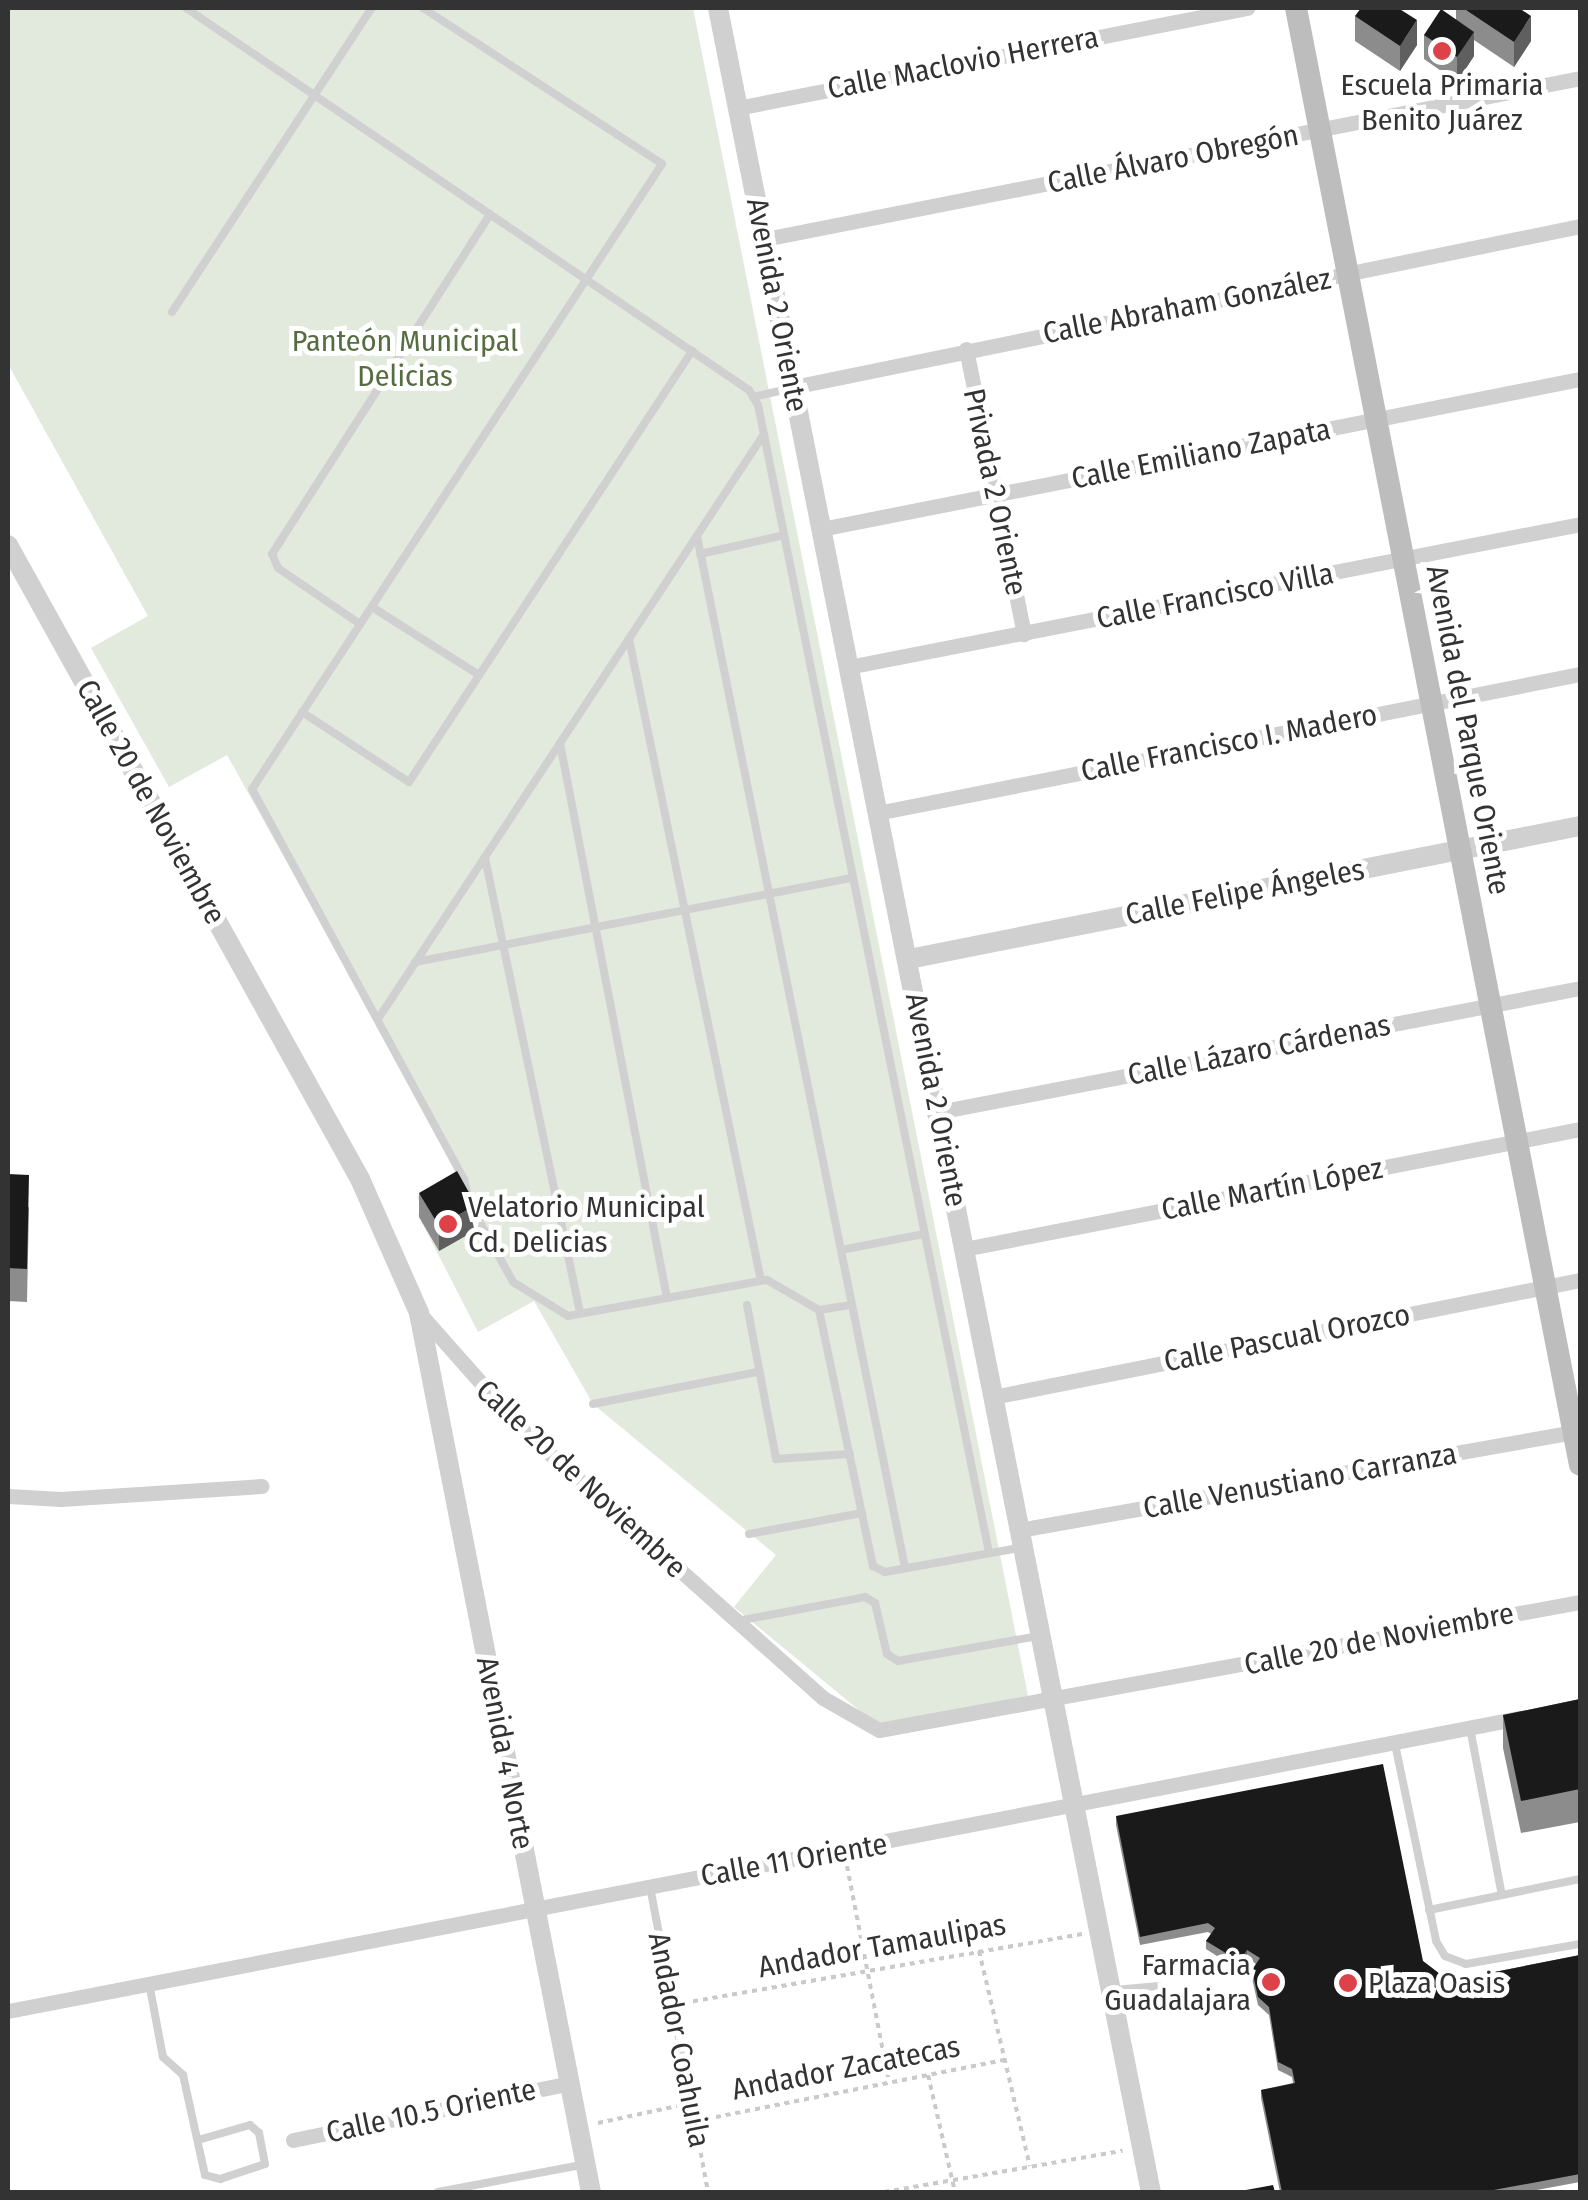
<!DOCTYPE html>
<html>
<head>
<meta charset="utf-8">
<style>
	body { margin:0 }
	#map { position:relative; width:1588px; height:2200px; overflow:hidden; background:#fff; font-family:"Fira Sans Condensed",sans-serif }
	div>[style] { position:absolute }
	.green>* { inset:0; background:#e2e9dd }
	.path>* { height:4px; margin-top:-2px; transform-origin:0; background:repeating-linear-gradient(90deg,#cacaca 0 5px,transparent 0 10px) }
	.service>* { height:8px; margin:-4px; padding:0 4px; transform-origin:4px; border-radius:4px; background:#d0d0d0 }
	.minor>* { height:15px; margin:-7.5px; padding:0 7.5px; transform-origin:7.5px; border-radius:7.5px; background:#d0d0d0 }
	.tertiary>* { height:20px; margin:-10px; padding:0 10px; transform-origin:10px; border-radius:10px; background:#d0d0d0 }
	.secondary>* { height:22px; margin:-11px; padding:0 11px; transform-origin:11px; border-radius:11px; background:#bdbdbd }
	.wall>* { inset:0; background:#8c8c8c }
	.shaded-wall>* { inset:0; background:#5f5f5f }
	.building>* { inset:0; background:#1a1a1a }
	.dots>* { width:28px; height:28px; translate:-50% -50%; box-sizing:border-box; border:5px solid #fff; border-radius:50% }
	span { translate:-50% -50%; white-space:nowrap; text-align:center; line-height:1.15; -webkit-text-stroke:10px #fff; paint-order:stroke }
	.street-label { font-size:30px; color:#333 }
	.poi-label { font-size:30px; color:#333 }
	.left { translate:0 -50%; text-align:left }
	.right { translate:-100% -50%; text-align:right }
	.park-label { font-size:30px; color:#556d41 }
	.frame { position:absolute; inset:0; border:10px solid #333; pointer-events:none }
</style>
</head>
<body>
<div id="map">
	<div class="green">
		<div style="clip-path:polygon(8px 8px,693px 8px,1028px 1696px,877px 1725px,734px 1607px,776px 1555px,593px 1404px,534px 1301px,478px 1332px,418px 1215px,425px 1211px,417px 1197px,460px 1172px,227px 755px,169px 787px,91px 648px,148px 616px,8px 364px)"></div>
	</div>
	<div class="path">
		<div style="left:847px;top:1866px;width:220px;rotate:79deg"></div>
		<div style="left:979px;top:1951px;width:221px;rotate:76.7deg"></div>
		<div style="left:683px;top:2003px;width:405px;rotate:-9.8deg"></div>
		<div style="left:928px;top:2075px;width:120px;rotate:77deg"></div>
		<div style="left:706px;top:2119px;width:305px;rotate:-11.2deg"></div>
		<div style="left:598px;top:2123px;width:86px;rotate:-12.1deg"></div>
		<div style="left:697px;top:2133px;width:60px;rotate:79.4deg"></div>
		<div style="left:884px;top:2192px;width:242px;rotate:-9.8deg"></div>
	</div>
	<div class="service">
		<div style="left:186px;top:8px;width:680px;rotate:34.16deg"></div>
		<div style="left:749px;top:390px;width:17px;rotate:59deg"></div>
		<div style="left:758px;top:405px;width:1171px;rotate:78.62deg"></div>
		<div style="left:423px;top:8px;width:285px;rotate:33.1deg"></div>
		<div style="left:662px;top:164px;width:747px;rotate:123.26deg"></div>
		<div style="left:252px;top:789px;width:444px;rotate:61.5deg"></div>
		<div style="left:464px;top:1179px;width:18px;rotate:77deg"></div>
		<div style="left:172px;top:312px;width:364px;rotate:-56.7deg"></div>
		<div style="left:753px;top:397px;width:41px;rotate:-12.7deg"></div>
		<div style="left:697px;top:536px;width:1053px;rotate:78.6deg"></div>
		<div style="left:700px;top:554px;width:86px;rotate:-12.7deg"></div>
		<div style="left:372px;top:607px;width:127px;rotate:32.4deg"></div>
		<div style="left:360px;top:624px;width:99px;rotate:-145.7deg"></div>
		<div style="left:278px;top:568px;width:15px;rotate:-113deg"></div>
		<div style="left:272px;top:554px;width:404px;rotate:-57.3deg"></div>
		<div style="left:629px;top:639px;width:655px;rotate:78.38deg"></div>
		<div style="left:302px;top:712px;width:128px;rotate:33.2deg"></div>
		<div style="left:409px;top:782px;width:516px;rotate:-56.71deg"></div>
		<div style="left:560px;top:743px;width:565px;rotate:79.09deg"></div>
		<div style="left:485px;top:858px;width:465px;rotate:78.2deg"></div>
		<div style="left:415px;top:962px;width:446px;rotate:-10.9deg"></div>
		<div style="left:378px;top:1019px;width:701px;rotate:-56.58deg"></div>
		<div style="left:473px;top:1210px;width:82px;rotate:60.9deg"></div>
		<div style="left:513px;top:1282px;width:65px;rotate:31.7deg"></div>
		<div style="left:568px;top:1316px;width:202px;rotate:-10.3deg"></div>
		<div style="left:767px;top:1280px;width:60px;rotate:30deg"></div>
		<div style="left:819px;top:1310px;width:33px;rotate:-9deg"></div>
		<div style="left:841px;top:1250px;width:85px;rotate:-10.9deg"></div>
		<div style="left:747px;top:1305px;width:157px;rotate:79.3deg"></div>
		<div style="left:776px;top:1459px;width:74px;rotate:-3.9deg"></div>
		<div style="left:819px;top:1310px;width:262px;rotate:78.1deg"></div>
		<div style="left:873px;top:1566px;width:13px;rotate:27deg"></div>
		<div style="left:885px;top:1572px;width:136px;rotate:-10.2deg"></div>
		<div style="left:593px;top:1404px;width:168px;rotate:-11deg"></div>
		<div style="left:749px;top:1534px;width:115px;rotate:-10.5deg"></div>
		<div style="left:737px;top:1621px;width:130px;rotate:-10.6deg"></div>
		<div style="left:865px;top:1597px;width:12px;rotate:31deg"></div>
		<div style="left:875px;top:1603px;width:52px;rotate:76.8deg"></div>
		<div style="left:887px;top:1654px;width:13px;rotate:32deg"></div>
		<div style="left:898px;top:1661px;width:142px;rotate:-10.1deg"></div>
		<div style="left:1470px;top:1728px;width:170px;rotate:79.2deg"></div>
		<div style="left:1395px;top:1744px;width:201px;rotate:78.2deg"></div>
		<div style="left:1436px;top:1941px;width:17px;rotate:59deg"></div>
		<div style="left:1445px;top:1956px;width:22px;rotate:21deg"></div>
		<div style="left:1466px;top:1964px;width:116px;rotate:-10deg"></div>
		<div style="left:650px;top:1887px;width:238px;rotate:79.1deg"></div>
		<div style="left:1429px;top:1910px;width:154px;rotate:-11.6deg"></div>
		<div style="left:149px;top:1983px;width:75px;rotate:79.3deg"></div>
		<div style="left:163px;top:2057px;width:27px;rotate:42deg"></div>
		<div style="left:183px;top:2075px;width:102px;rotate:77.6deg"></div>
		<div style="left:205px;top:2175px;width:16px;rotate:15deg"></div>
		<div style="left:220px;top:2179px;width:47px;rotate:-18.4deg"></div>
		<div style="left:265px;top:2164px;width:32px;rotate:-101deg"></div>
		<div style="left:259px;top:2133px;width:12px;rotate:-138deg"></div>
		<div style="left:250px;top:2125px;width:54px;rotate:163.9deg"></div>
		<div style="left:1114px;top:1990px;width:45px;rotate:-5.1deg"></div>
		<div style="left:438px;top:2192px;width:151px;rotate:-10.7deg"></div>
	</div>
	<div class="minor">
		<div style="left:737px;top:108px;width:520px;rotate:-11.09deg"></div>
		<div style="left:765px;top:239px;width:831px;rotate:-11.17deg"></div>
		<div style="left:966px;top:349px;width:291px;rotate:78.5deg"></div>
		<div style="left:793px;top:387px;width:803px;rotate:-11.56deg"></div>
		<div style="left:821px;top:529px;width:774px;rotate:-11.18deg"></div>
		<div style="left:848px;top:667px;width:746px;rotate:-11.05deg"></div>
		<div style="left:877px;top:813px;width:717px;rotate:-11.18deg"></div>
		<div style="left:938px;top:1112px;width:654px;rotate:-10.93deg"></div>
		<div style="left:964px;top:1249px;width:628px;rotate:-11.02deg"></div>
		<div style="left:420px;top:1314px;width:152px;rotate:48.5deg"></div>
		<div style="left:521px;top:1428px;width:405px;rotate:41.8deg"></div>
		<div style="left:823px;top:1698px;width:64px;rotate:29.7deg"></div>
		<div style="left:879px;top:1730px;width:713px;rotate:-10.35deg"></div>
		<div style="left:993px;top:1397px;width:599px;rotate:-11.27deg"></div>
		<div style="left:8px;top:1496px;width:53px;rotate:3.2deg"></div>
		<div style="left:61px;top:1499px;width:201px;rotate:-3.7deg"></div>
		<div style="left:1019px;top:1530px;width:570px;rotate:-10.01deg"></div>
		<div style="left:8px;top:2011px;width:1540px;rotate:-10.97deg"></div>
		<div style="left:293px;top:2140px;width:283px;rotate:-11.6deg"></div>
	</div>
	<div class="tertiary">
		<div style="left:718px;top:8px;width:2227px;rotate:78.79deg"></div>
		<div style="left:8px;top:545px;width:725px;rotate:60.96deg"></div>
		<div style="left:360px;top:1179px;width:146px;rotate:66.2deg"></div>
		<div style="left:419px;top:1313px;width:896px;rotate:78.93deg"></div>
		<div style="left:909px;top:959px;width:684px;rotate:-11.21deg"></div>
	</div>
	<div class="secondary">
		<div style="left:1296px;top:8px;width:1484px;rotate:78.97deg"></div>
	</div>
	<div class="wall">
		<div style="clip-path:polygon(1456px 8px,1519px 8px,1531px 41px,1514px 67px,1474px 40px,1474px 56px,1457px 82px,1424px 59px,1424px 35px,1456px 19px)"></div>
		<div style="clip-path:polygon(1355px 16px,1417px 45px,1400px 71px,1355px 41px)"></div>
		<div style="clip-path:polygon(8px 1174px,29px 1208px,27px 1302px,8px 1301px)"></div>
		<div style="clip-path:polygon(419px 1193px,476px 1230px,439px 1251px,419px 1217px)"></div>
		<div style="clip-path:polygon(1580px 1699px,1580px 1822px,1521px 1833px,1503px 1748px,1503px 1715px)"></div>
		<div style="clip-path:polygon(1116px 1816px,1423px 1961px,1449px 1981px,1580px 1955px,1580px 2182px,1526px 2192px,1280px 2192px,1261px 2098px,1261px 2090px,1293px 2083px,1292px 2077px,1278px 2070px,1269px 2015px,1258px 2005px,1252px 1978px,1252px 1970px,1256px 1964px,1247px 1958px,1239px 1970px,1206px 1949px,1206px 1941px,1211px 1934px,1208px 1932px,1140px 1945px,1116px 1825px)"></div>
	</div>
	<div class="shaded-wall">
		<div style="clip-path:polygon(1531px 16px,1531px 41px,1514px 67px,1514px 42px)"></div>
		<div style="clip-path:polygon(1417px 20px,1417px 45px,1400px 71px,1400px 46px)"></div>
		<div style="clip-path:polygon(1474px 32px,1474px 56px,1457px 82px,1457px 57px)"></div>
		<div style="clip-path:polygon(476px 1205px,476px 1230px,439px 1251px,439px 1226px)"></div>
		<div style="clip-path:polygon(1247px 1950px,1247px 1958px,1239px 1970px,1239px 1961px)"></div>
	</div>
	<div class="building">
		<div style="clip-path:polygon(1361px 8px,1398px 8px,1417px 20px,1400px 46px,1355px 16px)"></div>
		<div style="clip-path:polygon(1463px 8px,1519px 8px,1531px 16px,1514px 42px)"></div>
		<div style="clip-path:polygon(1441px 9px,1474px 32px,1457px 57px,1424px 35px)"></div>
		<div style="clip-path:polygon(457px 1171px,476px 1205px,439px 1226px,419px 1193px)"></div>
		<div style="clip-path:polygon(8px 1174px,29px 1175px,27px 1269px,8px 1268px)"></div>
		<div style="clip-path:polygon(1580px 1699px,1580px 1789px,1521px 1801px,1503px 1715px)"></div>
		<div style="clip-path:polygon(1383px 1764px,1423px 1961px,1449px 1981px,1580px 1955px,1580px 2174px,1483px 2192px,1282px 2192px,1261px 2090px,1295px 2083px,1292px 2069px,1278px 2062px,1269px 2007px,1258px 1997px,1252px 1970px,1260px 1958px,1247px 1950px,1239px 1961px,1206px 1941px,1215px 1928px,1208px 1923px,1140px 1937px,1116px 1816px)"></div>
		<div style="clip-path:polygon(1273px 2185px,1275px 2192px,1235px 2192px)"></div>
	</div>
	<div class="dots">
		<div style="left:1442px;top:51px;background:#dd4249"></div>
		<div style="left:448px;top:1224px;background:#dd4249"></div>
		<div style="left:1271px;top:1982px;background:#dd4249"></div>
		<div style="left:1348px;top:1983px;background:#dd4249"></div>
	</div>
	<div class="street-label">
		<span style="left:963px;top:63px;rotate:-11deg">Calle Maclovio Herrera</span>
		<span style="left:1173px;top:159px;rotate:-11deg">Calle Álvaro Obregón</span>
		<span style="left:777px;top:305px;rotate:79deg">Avenida 2 Oriente</span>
		<span style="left:1187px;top:306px;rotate:-11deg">Calle Abraham González</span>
		<span style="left:1201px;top:454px;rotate:-11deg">Calle Emiliano Zapata</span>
		<span style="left:995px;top:492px;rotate:78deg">Privada 2 Oriente</span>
		<span style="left:1215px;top:596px;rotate:-11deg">Calle Francisco Villa</span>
		<span style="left:1468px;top:730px;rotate:79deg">Avenida del Parque Oriente</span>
		<span style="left:1229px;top:743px;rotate:-11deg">Calle Francisco I. Madero</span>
		<span style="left:151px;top:802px;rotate:61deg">Calle 20 de Noviembre</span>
		<span style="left:1245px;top:892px;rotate:-11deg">Calle Felipe Ángeles</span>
		<span style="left:1259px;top:1050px;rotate:-11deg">Calle Lázaro Cárdenas</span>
		<span style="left:936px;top:1100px;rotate:79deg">Avenida 2 Oriente</span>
		<span style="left:1272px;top:1189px;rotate:-11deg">Calle Martín López</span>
		<span style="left:1287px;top:1338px;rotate:-11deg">Calle Pascual Orozco</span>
		<span style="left:581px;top:1479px;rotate:43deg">Calle 20 de Noviembre</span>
		<span style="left:1300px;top:1481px;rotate:-10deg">Calle Venustiano Carranza</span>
		<span style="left:1379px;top:1639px;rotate:-11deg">Calle 20 de Noviembre</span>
		<span style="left:505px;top:1753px;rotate:79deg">Avenida 4 Norte</span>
		<span style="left:794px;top:1860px;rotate:-10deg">Calle 11 Oriente</span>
		<span style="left:882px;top:1946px;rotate:-10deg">Andador Tamaulipas</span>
		<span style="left:679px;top:2040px;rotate:79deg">Andador Coahuila</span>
		<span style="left:846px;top:2068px;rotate:-11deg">Andador Zacatecas</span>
		<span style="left:431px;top:2111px;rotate:-12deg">Calle 10.5 Oriente</span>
	</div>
	<div class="poi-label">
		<span style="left:1442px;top:102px">Escuela Primaria<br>Benito Juárez</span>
		<span class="left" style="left:468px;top:1224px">Velatorio Municipal<br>Cd. Delicias</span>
		<span class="right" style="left:1251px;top:1982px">Farmacia<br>Guadalajara</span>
		<span class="left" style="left:1368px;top:1983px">Plaza Oasis</span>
	</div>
	<div class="park-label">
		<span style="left:405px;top:358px">Panteón Municipal<br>Delicias</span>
	</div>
	<div class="frame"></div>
</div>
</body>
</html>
